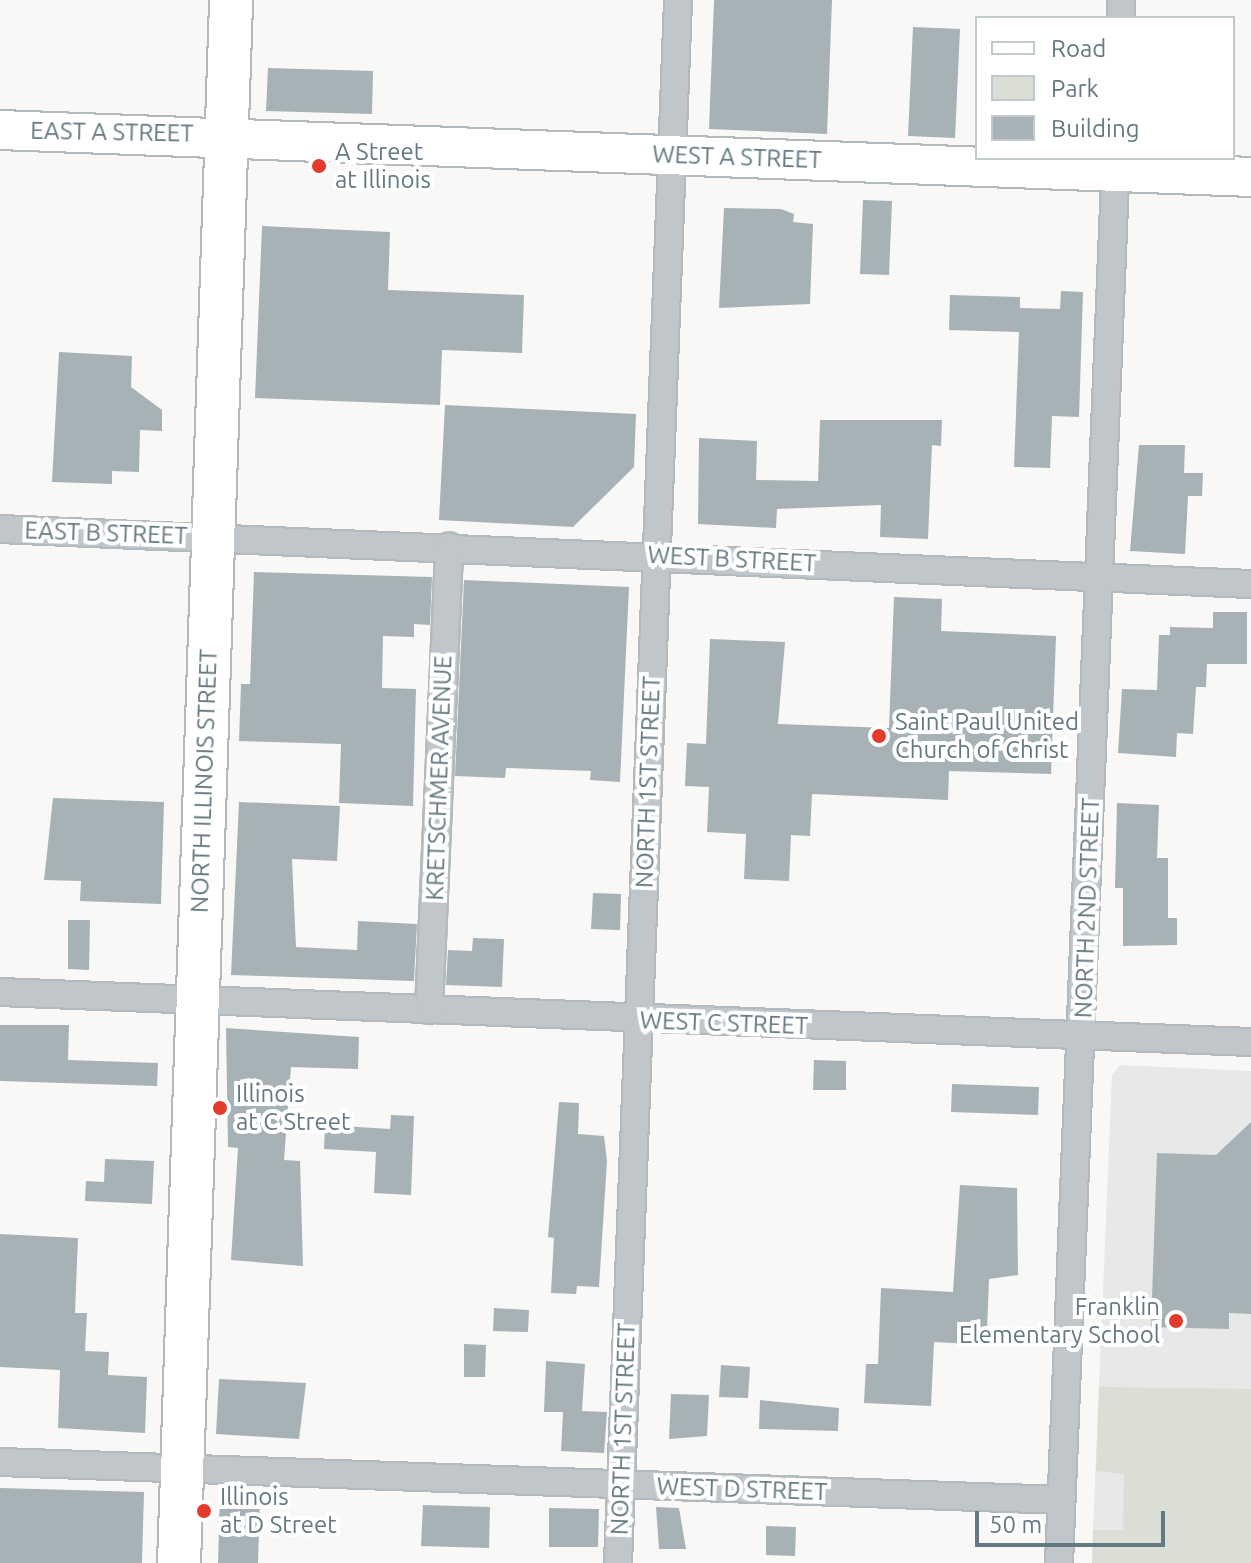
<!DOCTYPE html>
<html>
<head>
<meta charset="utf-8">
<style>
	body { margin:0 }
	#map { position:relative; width:1251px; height:1563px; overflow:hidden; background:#f9f8f6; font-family:Ubuntu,sans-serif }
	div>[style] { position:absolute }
	.built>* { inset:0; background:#e7e8e7 }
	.green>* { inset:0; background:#daded5 }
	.building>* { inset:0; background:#a7b2b6 }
	.roads { filter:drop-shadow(2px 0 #b2babd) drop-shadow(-2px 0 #b2babd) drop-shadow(0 2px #b2babd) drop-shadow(0 -2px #b2babd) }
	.street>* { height:26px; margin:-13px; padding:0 13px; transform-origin:13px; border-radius:13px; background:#c0c6c9 }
	.secondary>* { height:38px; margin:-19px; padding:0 19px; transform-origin:19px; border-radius:19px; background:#fff }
	.primary>* { height:42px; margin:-21px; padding:0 21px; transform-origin:21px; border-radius:21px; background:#fff }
	.dots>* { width:22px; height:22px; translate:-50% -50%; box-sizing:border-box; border:4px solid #fff; border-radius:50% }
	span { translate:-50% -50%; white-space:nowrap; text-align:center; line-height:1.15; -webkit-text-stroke:8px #fff; paint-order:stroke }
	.street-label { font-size:24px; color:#647981 }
	.poi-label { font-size:24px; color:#647981 }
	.left { translate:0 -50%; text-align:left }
	.right { translate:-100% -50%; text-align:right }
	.legend { position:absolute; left:975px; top:16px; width:260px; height:144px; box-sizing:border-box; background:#fff; border:2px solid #c1c9cd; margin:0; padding:10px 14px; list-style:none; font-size:24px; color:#647981 }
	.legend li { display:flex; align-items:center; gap:16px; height:40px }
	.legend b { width:40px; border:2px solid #c1c9cd }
	.scale { position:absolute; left:975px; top:1511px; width:190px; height:36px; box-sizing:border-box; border:4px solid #647981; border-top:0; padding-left:10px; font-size:24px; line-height:28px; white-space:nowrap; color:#647981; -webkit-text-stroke:6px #fff; paint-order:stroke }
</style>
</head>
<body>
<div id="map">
	<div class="built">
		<div style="clip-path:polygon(1120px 1065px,1251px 1071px,1251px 1540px,1237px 1531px,1093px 1530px,1112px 1075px)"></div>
	</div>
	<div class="green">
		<div style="clip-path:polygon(1099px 1387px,1251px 1389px,1251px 1563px,1092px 1563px,1093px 1530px,1123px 1530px,1124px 1474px,1096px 1471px)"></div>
	</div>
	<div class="building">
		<div style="clip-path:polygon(714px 0,832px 0,827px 134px,709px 129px)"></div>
		<div style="clip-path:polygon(913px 27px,960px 29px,955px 138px,908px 136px)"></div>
		<div style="clip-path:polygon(268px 68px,373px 71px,372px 114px,266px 111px)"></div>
		<div style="clip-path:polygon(863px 200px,892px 201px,889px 275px,860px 274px)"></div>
		<div style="clip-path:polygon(724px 208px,781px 209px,794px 214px,793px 222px,813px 224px,810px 304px,719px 308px)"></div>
		<div style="clip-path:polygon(262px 226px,390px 232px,388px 290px,524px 295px,522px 353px,442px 350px,440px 405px,255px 398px)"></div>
		<div style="clip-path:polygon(1061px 291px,1083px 292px,1079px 417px,1052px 416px,1050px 468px,1014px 467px,1019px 332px,949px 330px,950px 295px,1020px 297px,1020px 308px,1060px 309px)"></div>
		<div style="clip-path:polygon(59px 352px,132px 356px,131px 387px,162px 410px,162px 431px,140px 430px,139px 472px,112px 471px,112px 484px,52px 482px)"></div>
		<div style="clip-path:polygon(445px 405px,636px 414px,634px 467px,573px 527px,439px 520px)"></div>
		<div style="clip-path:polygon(820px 420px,942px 420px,941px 446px,932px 445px,928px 539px,880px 537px,881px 505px,777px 509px,776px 528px,698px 524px,699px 438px,757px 441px,756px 480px,818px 481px)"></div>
		<div style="clip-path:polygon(1139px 445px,1185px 445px,1184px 473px,1203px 473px,1202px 496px,1188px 496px,1185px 554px,1130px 551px)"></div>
		<div style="clip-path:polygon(254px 572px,432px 577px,430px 625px,414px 624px,414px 637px,383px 636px,382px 688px,416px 689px,413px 806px,339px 803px,341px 744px,239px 741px,241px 684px,250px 684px)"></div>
		<div style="clip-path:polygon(464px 580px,629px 587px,620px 782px,590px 780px,591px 771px,506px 768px,505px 778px,455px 776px)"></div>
		<div style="clip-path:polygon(894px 597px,942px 599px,941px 631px,1056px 636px,1051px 774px,949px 771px,948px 800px,812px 794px,810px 836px,791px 835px,789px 881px,744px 879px,746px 834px,707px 832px,709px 787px,685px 786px,687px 743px,706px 744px,710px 639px,785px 642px,778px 724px,889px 728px)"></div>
		<div style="clip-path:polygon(1213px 612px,1247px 612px,1247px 664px,1207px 664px,1206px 687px,1196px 687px,1193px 734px,1177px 733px,1176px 757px,1118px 753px,1122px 689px,1157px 690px,1159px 635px,1170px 635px,1170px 627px,1213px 628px)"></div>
		<div style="clip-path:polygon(53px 798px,164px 802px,161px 904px,80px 901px,81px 881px,44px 880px)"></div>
		<div style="clip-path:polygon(239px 802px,340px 806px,337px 861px,292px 859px,296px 947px,357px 950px,358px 921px,417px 924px,414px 981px,231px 975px)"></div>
		<div style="clip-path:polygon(1117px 803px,1159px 805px,1157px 858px,1168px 858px,1168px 918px,1177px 918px,1177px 945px,1123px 946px,1123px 888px,1115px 888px)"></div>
		<div style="clip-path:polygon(593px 893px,621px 894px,620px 930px,591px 929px)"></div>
		<div style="clip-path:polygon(68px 920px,90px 920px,89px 970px,68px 969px)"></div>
		<div style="clip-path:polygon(473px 938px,504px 939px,502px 987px,446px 985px,448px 950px,472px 951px)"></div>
		<div style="clip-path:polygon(0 1025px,69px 1025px,68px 1060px,158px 1063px,157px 1086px,0 1081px)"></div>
		<div style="clip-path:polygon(226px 1028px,359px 1037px,358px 1069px,291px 1067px,284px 1160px,300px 1161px,303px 1266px,231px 1260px,238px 1148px,228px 1147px)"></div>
		<div style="clip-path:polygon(814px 1060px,846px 1061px,846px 1090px,813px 1090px)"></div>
		<div style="clip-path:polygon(952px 1084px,1039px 1087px,1038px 1115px,951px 1112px)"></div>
		<div style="clip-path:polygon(559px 1102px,579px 1103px,578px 1134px,604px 1136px,607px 1161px,599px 1287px,577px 1286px,576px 1294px,551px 1293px,554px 1238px,548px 1237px)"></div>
		<div style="clip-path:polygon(391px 1115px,414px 1116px,411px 1195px,374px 1193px,376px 1152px,324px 1149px,325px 1125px,390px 1129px)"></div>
		<div style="clip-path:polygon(1251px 1122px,1251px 1314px,1229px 1313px,1229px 1329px,1151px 1327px,1157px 1153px,1216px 1155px)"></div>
		<div style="clip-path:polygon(105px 1159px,154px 1161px,152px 1204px,85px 1201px,86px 1181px,104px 1182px)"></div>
		<div style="clip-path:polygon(960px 1185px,1017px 1188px,1018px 1275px,989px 1279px,987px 1331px,970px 1331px,970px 1344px,934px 1342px,931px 1406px,864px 1403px,866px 1364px,878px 1364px,881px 1288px,953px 1292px)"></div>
		<div style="clip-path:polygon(0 1234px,78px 1238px,75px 1313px,87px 1313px,85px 1351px,109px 1352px,108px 1375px,147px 1377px,145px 1433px,58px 1428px,60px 1370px,0 1367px)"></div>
		<div style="clip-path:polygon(494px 1308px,529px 1310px,528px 1332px,493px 1331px)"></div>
		<div style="clip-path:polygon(464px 1344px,486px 1345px,485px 1377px,464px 1377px)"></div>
		<div style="clip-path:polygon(546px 1361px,585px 1364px,582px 1411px,607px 1412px,604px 1453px,561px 1451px,563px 1412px,544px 1412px)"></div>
		<div style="clip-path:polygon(721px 1365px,750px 1367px,748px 1398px,719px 1397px)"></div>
		<div style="clip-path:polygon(219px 1379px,306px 1383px,299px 1439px,216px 1434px)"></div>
		<div style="clip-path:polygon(671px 1394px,709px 1395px,707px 1436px,669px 1439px)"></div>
		<div style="clip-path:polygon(760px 1400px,839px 1408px,838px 1431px,759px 1429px)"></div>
		<div style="clip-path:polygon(0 1488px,144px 1492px,142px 1563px,0 1563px)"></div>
		<div style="clip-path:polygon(220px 1496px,260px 1497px,258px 1563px,218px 1563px)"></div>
		<div style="clip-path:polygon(423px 1505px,490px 1507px,489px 1548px,421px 1546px)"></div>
		<div style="clip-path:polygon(656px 1507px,679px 1508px,686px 1549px,659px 1549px)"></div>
		<div style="clip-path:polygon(549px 1508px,599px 1509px,598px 1547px,549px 1547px)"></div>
		<div style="clip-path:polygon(766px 1526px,796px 1527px,795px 1556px,766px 1555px)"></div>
	</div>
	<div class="roads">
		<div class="street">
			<div style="left:1121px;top:18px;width:18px;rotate:-90deg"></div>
			<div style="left:0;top:529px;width:1252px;rotate:2.52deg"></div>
			<div style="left:0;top:992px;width:1252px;rotate:2.29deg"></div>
			<div style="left:429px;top:1010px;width:464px;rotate:-87.5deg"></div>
			<div style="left:0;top:1462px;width:1062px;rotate:2.05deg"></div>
			<div style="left:618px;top:1563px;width:1564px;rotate:-87.8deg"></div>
			<div style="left:1059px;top:1563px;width:1406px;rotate:-87.68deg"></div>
		</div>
		<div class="secondary">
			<div style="left:0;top:130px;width:1252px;rotate:2.15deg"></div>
		</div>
		<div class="primary">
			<div style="left:179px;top:1563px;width:1564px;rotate:-88.09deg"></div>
		</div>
	</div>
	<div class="dots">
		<div style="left:319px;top:166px;background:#e43b2c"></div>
		<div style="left:879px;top:736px;background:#e43b2c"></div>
		<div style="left:220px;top:1108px;background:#e43b2c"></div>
		<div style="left:1176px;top:1321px;background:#e43b2c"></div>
		<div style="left:204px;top:1511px;background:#e43b2c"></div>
	</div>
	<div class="street-label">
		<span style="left:112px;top:132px;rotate:1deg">EAST A STREET</span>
		<span style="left:737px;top:157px;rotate:2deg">WEST A STREET</span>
		<span style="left:106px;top:533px;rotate:2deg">EAST B STREET</span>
		<span style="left:732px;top:559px;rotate:3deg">WEST B STREET</span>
		<span style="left:439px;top:778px;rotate:-88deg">KRETSCHMER AVENUE</span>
		<span style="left:204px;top:781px;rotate:-88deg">NORTH ILLINOIS STREET</span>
		<span style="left:648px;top:782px;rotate:-88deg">NORTH 1ST STREET</span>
		<span style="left:1087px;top:908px;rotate:-88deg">NORTH 2ND STREET</span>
		<span style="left:724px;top:1023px;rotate:2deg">WEST C STREET</span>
		<span style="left:623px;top:1429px;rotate:-88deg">NORTH 1ST STREET</span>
		<span style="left:742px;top:1489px;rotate:2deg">WEST D STREET</span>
	</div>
	<div class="poi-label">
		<span class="left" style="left:335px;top:166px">A Street<br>at Illinois</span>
		<span class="left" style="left:895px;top:736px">Saint Paul United<br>Church of Christ</span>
		<span class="left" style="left:236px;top:1108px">Illinois<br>at C Street</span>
		<span class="right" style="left:1160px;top:1321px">Franklin<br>Elementary School</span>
		<span class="left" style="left:220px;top:1511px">Illinois<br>at D Street</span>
	</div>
	<ul class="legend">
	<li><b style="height:10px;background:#fff"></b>Road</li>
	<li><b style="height:22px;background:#daded5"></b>Park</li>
	<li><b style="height:22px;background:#a7b2b6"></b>Building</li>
	</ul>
	<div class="scale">50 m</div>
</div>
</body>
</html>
